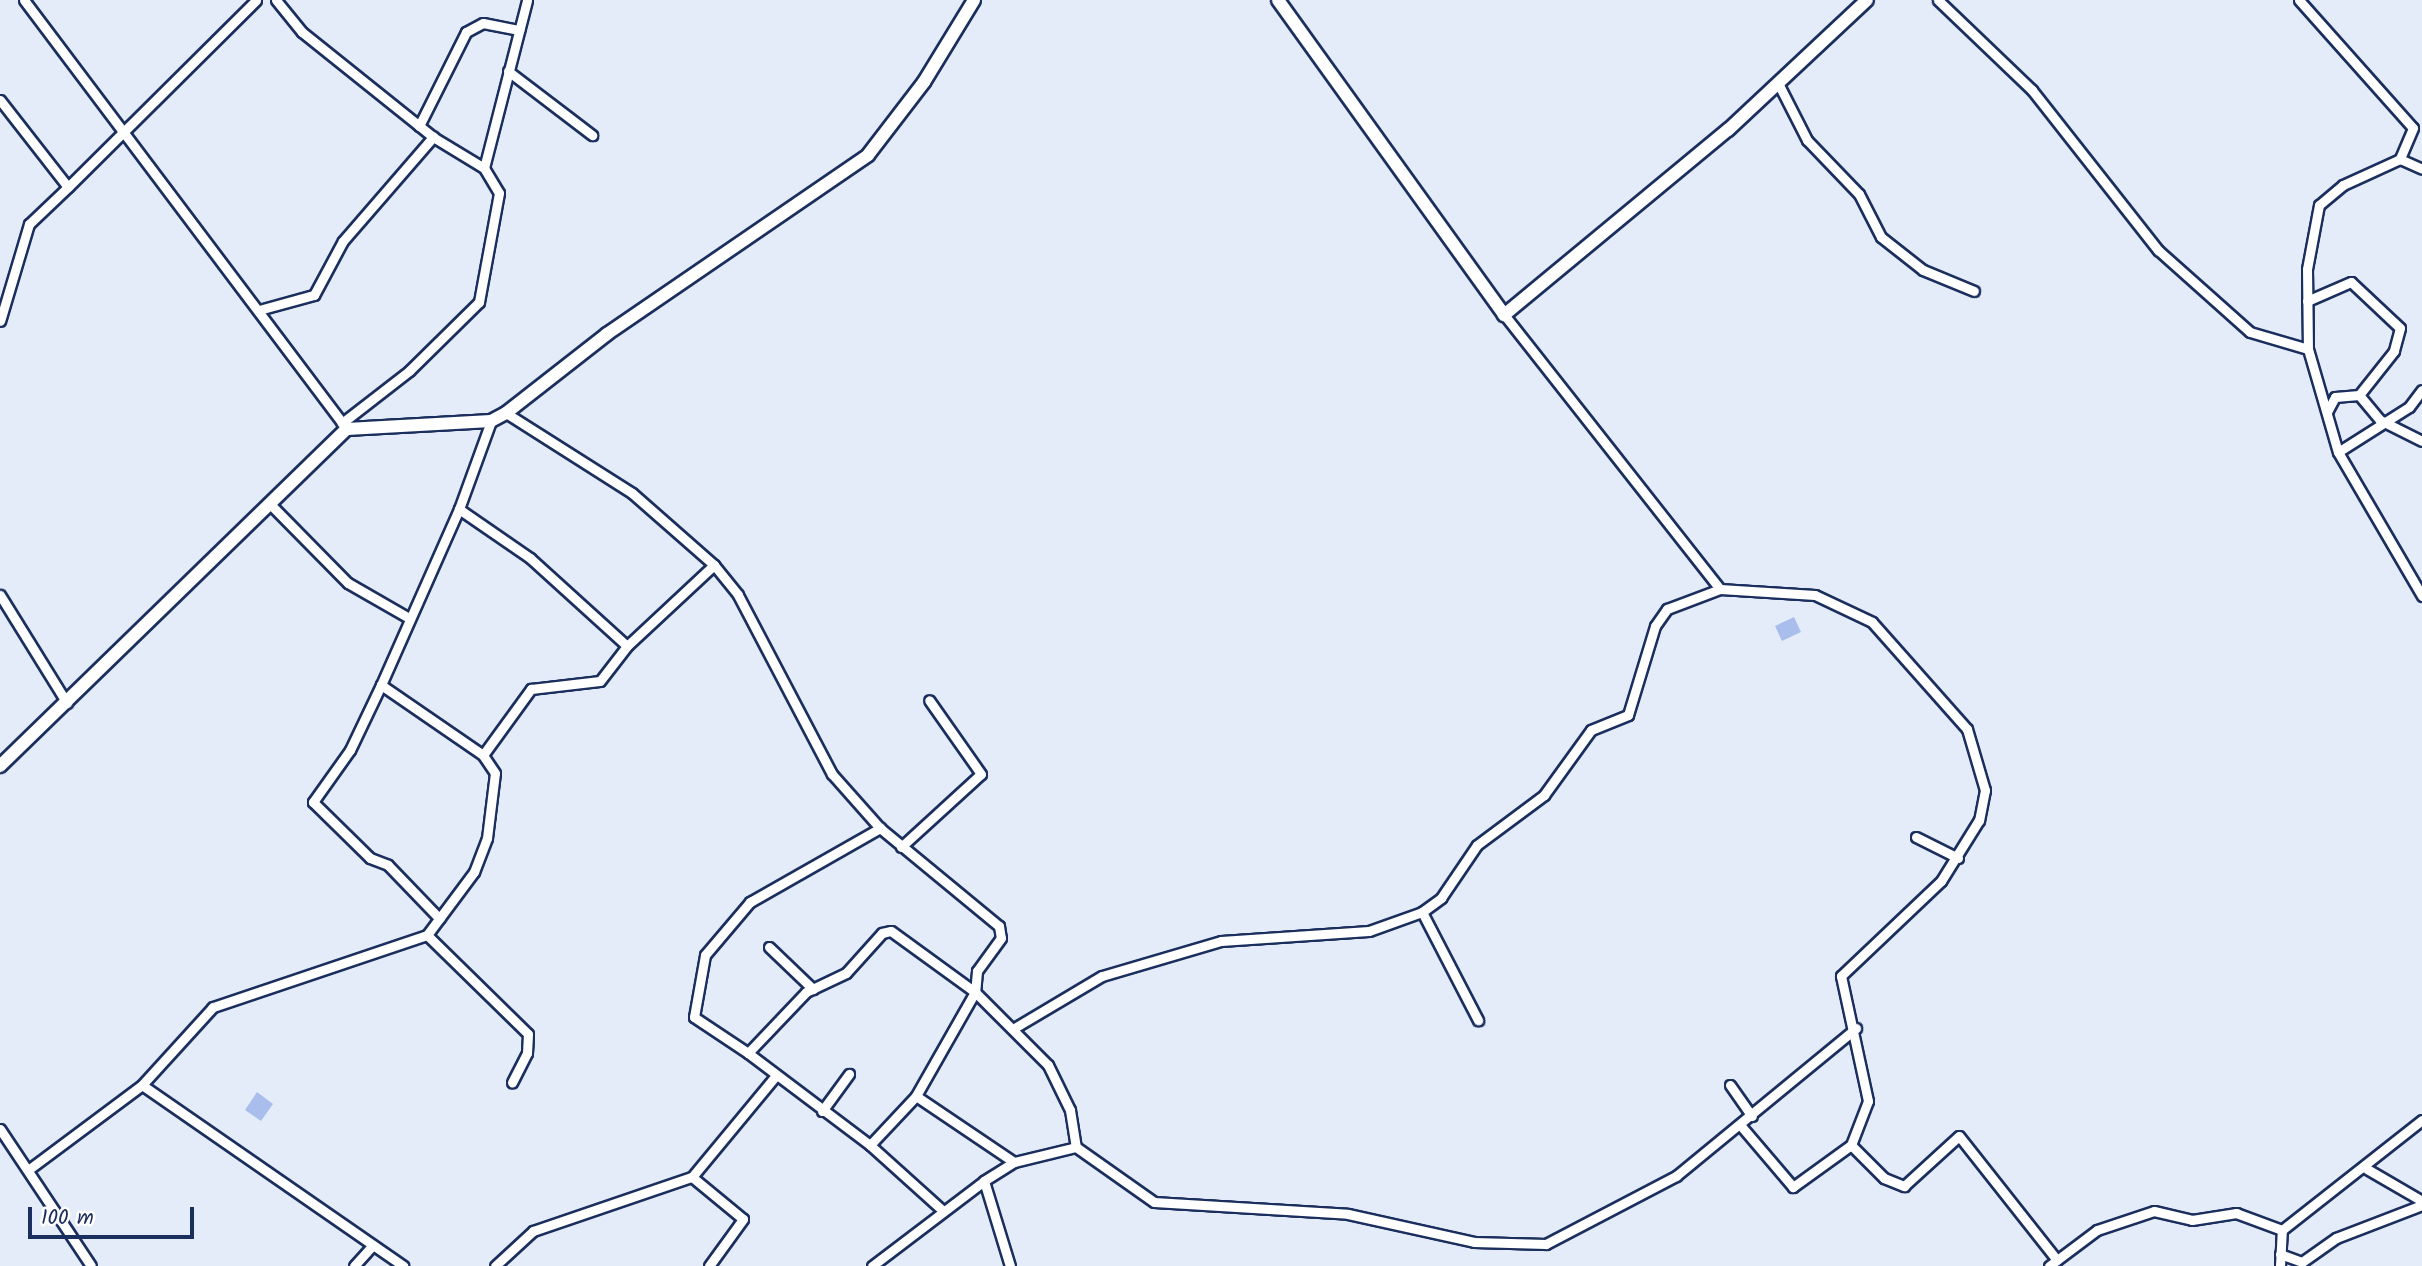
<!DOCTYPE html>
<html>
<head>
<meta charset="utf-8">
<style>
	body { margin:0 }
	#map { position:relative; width:2422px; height:1266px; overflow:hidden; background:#e5ecf9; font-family:Kalam,sans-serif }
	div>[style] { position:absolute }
	.building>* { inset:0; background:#a9beec }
	.roads { filter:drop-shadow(2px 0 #1b2f5e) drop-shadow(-2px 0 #1b2f5e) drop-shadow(0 2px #1b2f5e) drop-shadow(0 -2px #1b2f5e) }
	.minor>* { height:9px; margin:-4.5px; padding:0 4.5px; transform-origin:4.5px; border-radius:4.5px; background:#fff }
	.tertiary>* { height:12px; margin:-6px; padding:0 6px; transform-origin:6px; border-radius:6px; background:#fff }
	span { translate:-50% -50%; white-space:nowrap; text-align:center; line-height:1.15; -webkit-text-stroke:7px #fff; paint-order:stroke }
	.scale { position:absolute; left:28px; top:1207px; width:166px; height:32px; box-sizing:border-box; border:4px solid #1b2f5e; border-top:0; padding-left:9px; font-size:21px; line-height:24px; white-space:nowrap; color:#1b2f5e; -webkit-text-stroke:5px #fff; paint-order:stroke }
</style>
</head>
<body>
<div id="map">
	<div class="building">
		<div style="clip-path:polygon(1794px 617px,1801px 632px,1782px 641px,1775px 626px)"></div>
		<div style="clip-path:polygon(257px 1092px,273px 1104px,261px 1121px,245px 1110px)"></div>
	</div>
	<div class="roads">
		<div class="minor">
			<div style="left:24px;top:0;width:536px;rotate:53.04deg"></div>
			<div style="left:276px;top:0;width:41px;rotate:50.9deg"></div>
			<div style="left:302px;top:32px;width:168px;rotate:38.7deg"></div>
			<div style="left:433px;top:137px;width:60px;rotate:31.3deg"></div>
			<div style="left:484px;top:168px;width:29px;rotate:59deg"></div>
			<div style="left:499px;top:193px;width:111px;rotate:100.4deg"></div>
			<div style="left:479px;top:302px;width:98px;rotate:135.4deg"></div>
			<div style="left:409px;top:371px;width:85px;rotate:142.2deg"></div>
			<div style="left:1938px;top:0;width:130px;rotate:43.8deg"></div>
			<div style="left:2032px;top:90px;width:204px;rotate:51.8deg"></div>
			<div style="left:2158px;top:250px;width:123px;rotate:41.7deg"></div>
			<div style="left:2250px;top:332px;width:60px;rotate:16.3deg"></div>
			<div style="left:2299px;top:0;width:171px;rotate:48.3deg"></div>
			<div style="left:2413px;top:128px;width:34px;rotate:113deg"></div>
			<div style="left:2400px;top:159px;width:63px;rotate:155.5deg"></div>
			<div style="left:2343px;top:185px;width:31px;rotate:140deg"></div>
			<div style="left:2319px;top:205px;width:65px;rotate:100.6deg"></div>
			<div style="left:2307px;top:269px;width:80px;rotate:89.3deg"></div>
			<div style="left:2308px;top:349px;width:107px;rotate:73.8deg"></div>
			<div style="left:2338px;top:452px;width:167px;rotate:59.7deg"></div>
			<div style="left:508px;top:71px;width:106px;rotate:37.3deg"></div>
			<div style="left:1779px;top:85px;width:62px;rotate:63deg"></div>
			<div style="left:1807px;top:140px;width:75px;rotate:46.1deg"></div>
			<div style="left:1859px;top:194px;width:48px;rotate:62.9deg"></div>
			<div style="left:1881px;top:237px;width:53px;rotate:38.2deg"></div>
			<div style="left:1923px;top:270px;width:55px;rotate:22.4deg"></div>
			<div style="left:0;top:100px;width:110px;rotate:52deg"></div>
			<div style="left:68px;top:187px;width:54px;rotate:136.5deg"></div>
			<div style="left:29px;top:224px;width:101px;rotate:106.6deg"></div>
			<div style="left:419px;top:126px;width:105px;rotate:-63.4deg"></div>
			<div style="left:466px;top:32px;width:19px;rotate:-28deg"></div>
			<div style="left:483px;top:23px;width:37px;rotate:11deg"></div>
			<div style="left:2400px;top:159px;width:24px;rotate:24deg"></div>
			<div style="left:484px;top:168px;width:173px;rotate:-75.6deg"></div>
			<div style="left:68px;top:187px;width:265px;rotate:-44.8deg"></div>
			<div style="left:2307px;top:301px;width:48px;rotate:-23.4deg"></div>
			<div style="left:2351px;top:282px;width:67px;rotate:43.2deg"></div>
			<div style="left:2400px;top:328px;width:24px;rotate:105deg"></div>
			<div style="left:2394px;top:351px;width:56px;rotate:128.5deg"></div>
			<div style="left:2359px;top:395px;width:33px;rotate:50deg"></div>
			<div style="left:2380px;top:420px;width:47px;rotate:26.6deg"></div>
			<div style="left:259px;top:310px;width:57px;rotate:-15.3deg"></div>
			<div style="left:314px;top:295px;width:61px;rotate:-61.8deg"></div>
			<div style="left:343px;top:241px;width:138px;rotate:-49.1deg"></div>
			<div style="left:2327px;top:412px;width:17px;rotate:-62deg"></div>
			<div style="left:2335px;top:397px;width:24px;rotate:-5deg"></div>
			<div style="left:506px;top:413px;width:149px;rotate:32.4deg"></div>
			<div style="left:632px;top:493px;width:109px;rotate:41.3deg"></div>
			<div style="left:714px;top:565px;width:38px;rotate:51deg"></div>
			<div style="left:738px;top:595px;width:202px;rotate:62.3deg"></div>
			<div style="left:832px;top:774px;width:72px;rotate:48.4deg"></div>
			<div style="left:880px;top:828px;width:154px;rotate:39.5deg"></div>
			<div style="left:999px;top:926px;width:12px;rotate:81deg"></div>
			<div style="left:1001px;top:938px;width:41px;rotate:126deg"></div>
			<div style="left:977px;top:971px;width:21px;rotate:95deg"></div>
			<div style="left:975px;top:992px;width:103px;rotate:45deg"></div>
			<div style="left:1048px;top:1065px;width:50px;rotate:63.9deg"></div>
			<div style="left:1070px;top:1110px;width:37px;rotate:81deg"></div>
			<div style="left:1076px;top:1147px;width:64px;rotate:166.4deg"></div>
			<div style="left:1014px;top:1162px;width:36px;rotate:148deg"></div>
			<div style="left:2338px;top:452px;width:84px;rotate:-32.4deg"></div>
			<div style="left:2409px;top:407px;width:21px;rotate:-53deg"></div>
			<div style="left:270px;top:504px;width:111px;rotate:45.4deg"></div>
			<div style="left:348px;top:583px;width:70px;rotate:29.8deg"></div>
			<div style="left:459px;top:509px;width:94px;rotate:-70deg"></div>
			<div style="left:1720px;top:589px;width:95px;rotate:3.6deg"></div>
			<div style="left:1815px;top:595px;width:63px;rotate:25.3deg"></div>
			<div style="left:1872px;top:622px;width:143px;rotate:48.4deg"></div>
			<div style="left:1967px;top:729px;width:64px;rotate:73.6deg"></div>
			<div style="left:1985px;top:790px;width:31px;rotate:101deg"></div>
			<div style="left:1979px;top:820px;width:72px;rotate:121.9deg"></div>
			<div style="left:1941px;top:881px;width:138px;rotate:136.5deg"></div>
			<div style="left:1841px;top:976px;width:128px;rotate:77.8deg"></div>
			<div style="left:1868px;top:1101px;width:47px;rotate:111.1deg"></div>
			<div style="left:1851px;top:1145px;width:72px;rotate:144.1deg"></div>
			<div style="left:1793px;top:1187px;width:80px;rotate:-130.4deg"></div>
			<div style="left:0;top:595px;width:127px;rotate:58.2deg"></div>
			<div style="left:381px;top:685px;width:72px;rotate:115.5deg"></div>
			<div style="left:350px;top:750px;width:64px;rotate:125.4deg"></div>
			<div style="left:313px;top:802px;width:80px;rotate:44.5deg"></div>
			<div style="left:370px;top:858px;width:19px;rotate:21deg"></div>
			<div style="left:388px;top:865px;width:74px;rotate:46.1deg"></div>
			<div style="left:483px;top:755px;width:82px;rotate:-54deg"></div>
			<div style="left:531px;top:689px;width:69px;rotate:-6.6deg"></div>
			<div style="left:600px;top:681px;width:44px;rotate:-52.4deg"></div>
			<div style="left:1916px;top:837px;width:47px;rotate:26.6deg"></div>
			<div style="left:901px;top:847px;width:108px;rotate:-42.4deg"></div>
			<div style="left:981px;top:774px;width:90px;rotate:-125.1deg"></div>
			<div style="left:1422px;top:912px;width:122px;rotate:62.6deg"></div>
			<div style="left:427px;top:935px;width:141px;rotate:44.4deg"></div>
			<div style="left:528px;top:1034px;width:19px;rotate:93deg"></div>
			<div style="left:527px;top:1053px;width:33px;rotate:117deg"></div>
			<div style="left:769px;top:947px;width:61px;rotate:43.7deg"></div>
			<div style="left:1016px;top:1027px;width:100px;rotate:-30.7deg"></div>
			<div style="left:1102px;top:976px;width:124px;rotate:-16.4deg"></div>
			<div style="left:1221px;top:941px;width:148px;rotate:-3.9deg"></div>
			<div style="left:1369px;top:931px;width:56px;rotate:-19.7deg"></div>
			<div style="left:1422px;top:912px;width:24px;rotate:-36deg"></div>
			<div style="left:1441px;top:898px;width:64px;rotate:-55.8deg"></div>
			<div style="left:1477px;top:845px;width:84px;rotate:-36.7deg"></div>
			<div style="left:1544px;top:795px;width:80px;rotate:-54.1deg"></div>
			<div style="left:1591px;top:730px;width:40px;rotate:-22deg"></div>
			<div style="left:1628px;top:715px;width:93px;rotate:-73.1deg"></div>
			<div style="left:1655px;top:626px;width:21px;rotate:-55deg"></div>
			<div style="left:1667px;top:609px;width:57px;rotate:-20.7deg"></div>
			<div style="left:1720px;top:589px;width:349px;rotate:-128.2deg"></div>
			<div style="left:748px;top:1053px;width:65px;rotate:-146.3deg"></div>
			<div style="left:694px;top:1017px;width:63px;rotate:-79.9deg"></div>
			<div style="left:705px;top:955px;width:70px;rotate:-49.7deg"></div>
			<div style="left:750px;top:902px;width:150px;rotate:-29.6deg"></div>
			<div style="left:142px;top:1085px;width:318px;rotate:34.7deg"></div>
			<div style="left:1730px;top:1085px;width:38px;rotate:55deg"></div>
			<div style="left:822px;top:1111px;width:46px;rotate:-53.9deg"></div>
			<div style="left:0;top:1129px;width:164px;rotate:56.4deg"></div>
			<div style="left:870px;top:1145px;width:67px;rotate:-46.8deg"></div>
			<div style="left:1851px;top:1145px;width:47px;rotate:45deg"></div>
			<div style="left:1884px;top:1178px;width:22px;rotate:22deg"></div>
			<div style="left:1904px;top:1186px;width:74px;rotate:-42.3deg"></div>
			<div style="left:1959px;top:1136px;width:158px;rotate:51.7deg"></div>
			<div style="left:1076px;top:1147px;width:95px;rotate:35.2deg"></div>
			<div style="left:1154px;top:1202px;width:194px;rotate:3.5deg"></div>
			<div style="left:1348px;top:1214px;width:129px;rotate:12.5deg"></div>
			<div style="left:1474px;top:1242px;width:72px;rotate:1.6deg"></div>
			<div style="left:1546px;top:1244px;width:147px;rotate:-27.6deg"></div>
			<div style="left:1676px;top:1176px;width:233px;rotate:-39.4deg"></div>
			<div style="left:2367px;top:1169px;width:64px;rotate:30.2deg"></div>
			<div style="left:28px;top:1170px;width:142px;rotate:-36.7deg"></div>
			<div style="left:142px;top:1085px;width:105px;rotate:-47.7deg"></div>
			<div style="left:213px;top:1007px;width:226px;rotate:-18.6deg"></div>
			<div style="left:427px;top:935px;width:79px;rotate:-53.3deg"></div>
			<div style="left:474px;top:872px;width:36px;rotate:-69deg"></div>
			<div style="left:487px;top:838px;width:65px;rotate:-83deg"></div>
			<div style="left:495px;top:773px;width:22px;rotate:-124deg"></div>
			<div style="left:483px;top:755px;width:124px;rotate:-145.5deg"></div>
			<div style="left:381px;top:685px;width:193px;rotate:-66.1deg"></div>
			<div style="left:459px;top:509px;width:86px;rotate:34.6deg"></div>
			<div style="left:530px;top:558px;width:131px;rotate:42.2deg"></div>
			<div style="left:627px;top:646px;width:119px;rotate:-43deg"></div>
			<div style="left:941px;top:1209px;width:96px;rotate:-138deg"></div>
			<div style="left:870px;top:1145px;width:153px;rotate:-143deg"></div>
			<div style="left:748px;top:1053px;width:84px;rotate:-46.4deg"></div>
			<div style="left:806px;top:992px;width:44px;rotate:-25.4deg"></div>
			<div style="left:846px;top:973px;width:54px;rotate:-48deg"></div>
			<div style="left:882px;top:933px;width:9px;rotate:-13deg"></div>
			<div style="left:891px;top:931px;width:104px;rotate:36deg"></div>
			<div style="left:975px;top:992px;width:120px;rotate:119.6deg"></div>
			<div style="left:916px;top:1096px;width:118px;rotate:34deg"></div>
			<div style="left:2280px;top:1254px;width:23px;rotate:20deg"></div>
			<div style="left:2302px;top:1262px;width:42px;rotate:-35.2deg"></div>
			<div style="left:2336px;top:1238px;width:92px;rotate:-21deg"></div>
			<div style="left:354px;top:1266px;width:28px;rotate:-48deg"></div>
			<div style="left:495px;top:1266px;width:52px;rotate:-42.6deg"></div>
			<div style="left:533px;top:1231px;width:168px;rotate:-18.8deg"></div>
			<div style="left:709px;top:1266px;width:58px;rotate:-54.1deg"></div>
			<div style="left:743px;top:1219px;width:66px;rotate:-140.5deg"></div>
			<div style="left:692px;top:1177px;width:129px;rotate:-50.4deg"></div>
			<div style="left:872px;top:1266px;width:141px;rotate:-37.2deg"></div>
			<div style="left:984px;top:1181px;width:89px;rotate:73deg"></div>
			<div style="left:2049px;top:1266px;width:60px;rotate:-36.9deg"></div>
			<div style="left:2097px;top:1230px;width:60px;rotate:-18.4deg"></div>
			<div style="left:2154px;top:1211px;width:39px;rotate:13deg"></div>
			<div style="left:2192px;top:1220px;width:45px;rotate:-9deg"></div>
			<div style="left:2236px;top:1213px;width:49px;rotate:20.3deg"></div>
			<div style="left:2280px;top:1266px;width:36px;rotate:-87deg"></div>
			<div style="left:2282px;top:1230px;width:178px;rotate:-38.2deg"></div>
		</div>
		<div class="tertiary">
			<div style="left:1278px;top:0;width:388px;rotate:54.3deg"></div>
			<div style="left:1504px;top:315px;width:291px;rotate:-39.6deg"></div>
			<div style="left:1728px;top:130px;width:190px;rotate:-43.1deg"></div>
			<div style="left:0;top:766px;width:484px;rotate:-44.2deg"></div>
			<div style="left:347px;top:429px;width:144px;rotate:-3.2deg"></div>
			<div style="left:491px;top:421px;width:17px;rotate:-28deg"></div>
			<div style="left:506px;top:413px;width:128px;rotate:-38deg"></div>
			<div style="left:607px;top:334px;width:316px;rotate:-34.4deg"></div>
			<div style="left:868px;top:155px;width:92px;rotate:-52.5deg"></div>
			<div style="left:924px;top:82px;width:96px;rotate:-58.6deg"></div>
		</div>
	</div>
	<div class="scale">100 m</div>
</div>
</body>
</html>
